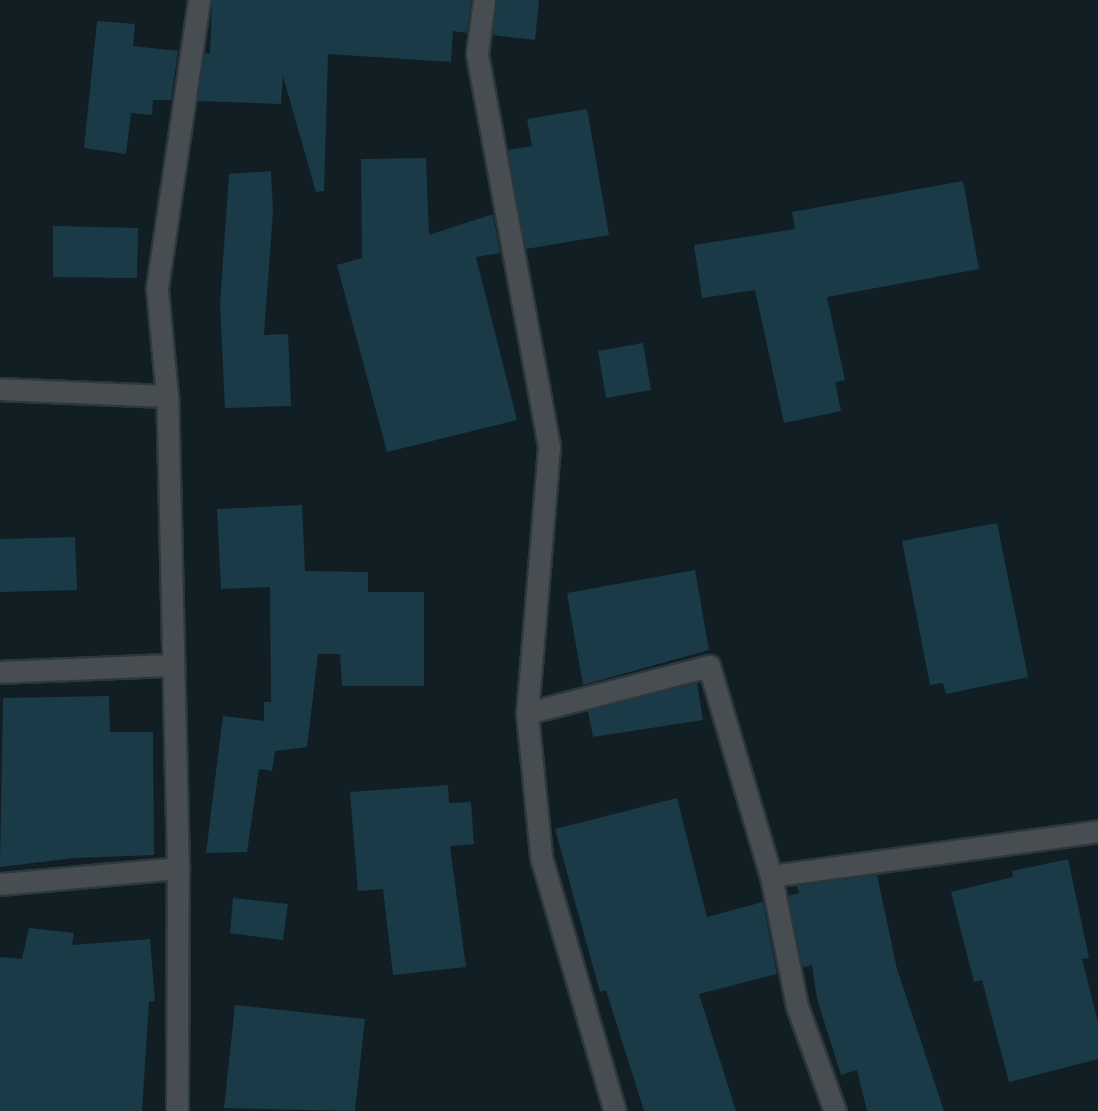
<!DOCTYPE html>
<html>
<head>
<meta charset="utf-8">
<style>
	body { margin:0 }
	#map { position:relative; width:1098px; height:1111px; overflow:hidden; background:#111e23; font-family:Signika,sans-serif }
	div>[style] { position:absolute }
	.building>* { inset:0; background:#1b3a48 }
	.roads { filter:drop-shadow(2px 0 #2c383d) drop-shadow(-2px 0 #2c383d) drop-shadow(0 2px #2c383d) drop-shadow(0 -2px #2c383d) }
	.minor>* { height:21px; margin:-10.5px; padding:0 10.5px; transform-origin:10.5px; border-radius:10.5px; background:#474d50 }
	span { translate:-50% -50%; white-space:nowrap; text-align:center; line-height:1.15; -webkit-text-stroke:5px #111e23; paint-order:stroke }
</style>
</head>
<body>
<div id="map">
	<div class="building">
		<div style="clip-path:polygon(212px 0,471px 0,467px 33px,453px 31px,451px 62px,328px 54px,324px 191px,316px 192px,283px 76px,281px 104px,197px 101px,205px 53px,210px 54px)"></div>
		<div style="clip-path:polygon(497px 0,539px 0,535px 40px,493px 35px)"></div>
		<div style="clip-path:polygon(97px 21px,135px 24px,133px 46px,178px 51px,171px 100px,153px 100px,152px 115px,131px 113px,126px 154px,84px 148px)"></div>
		<div style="clip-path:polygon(587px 109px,609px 235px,526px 249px,508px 150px,532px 146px,527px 119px)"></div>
		<div style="clip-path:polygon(426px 158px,429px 235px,493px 214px,500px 253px,476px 257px,517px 420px,387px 452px,337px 265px,362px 258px,361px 159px)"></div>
		<div style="clip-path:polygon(271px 171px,273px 211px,264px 335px,288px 334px,291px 406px,225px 408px,220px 304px,229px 174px)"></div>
		<div style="clip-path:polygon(963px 181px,979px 269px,827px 297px,845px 380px,835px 382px,841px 411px,784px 423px,755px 290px,702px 298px,694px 245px,795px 229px,792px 212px)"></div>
		<div style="clip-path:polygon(53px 226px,138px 228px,137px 278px,53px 277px)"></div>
		<div style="clip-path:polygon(643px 343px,651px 390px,606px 398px,598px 351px)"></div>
		<div style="clip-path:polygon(302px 505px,305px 571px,368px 572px,368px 592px,424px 592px,424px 686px,342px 686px,340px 654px,318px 654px,307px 747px,275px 751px,272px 771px,259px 769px,247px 852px,206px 853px,223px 716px,264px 721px,264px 702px,271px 702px,270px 587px,221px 589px,217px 509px)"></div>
		<div style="clip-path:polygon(997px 523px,1028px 677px,946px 694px,943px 683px,930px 685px,902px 541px)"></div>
		<div style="clip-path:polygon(75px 537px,77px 590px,0 592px,0 539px)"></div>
		<div style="clip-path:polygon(695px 570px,709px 650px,583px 685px,567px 593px)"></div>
		<div style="clip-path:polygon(697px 683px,703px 720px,593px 737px,588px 711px)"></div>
		<div style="clip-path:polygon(109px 696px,110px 732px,153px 732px,154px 855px,74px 858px,0 867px,3px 698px)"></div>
		<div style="clip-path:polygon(448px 785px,449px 803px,471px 802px,474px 844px,450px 846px,466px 967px,393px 975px,383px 889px,358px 891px,350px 792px)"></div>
		<div style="clip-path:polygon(677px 798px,707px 917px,763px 902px,777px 974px,699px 994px,736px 1111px,644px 1111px,606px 990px,600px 992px,555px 829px)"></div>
		<div style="clip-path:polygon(1068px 859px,1089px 958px,1082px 959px,1098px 1022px,1098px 1059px,1009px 1082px,982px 980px,974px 982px,951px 892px,1013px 877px,1012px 871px)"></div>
		<div style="clip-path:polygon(877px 875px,897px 969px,944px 1111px,867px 1111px,857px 1070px,841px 1075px,817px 999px,812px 965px,803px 967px,788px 896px,799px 893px,797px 886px)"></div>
		<div style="clip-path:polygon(233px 898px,288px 904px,283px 940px,230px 933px)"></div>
		<div style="clip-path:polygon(29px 928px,74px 933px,72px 945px,150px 939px,155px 1001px,149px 1002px,142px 1111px,0 1111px,0 957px,22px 959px)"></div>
		<div style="clip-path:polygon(235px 1005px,365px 1019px,355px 1111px,224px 1108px)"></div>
	</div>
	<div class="roads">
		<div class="minor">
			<div style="left:484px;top:0;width:54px;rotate:97.4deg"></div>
			<div style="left:477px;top:54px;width:400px;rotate:79.6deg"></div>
			<div style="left:549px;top:447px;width:267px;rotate:94.7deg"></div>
			<div style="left:527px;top:713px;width:145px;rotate:84.4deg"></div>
			<div style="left:541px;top:857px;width:265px;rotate:73.8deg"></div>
			<div style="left:0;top:389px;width:167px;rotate:2.4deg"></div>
			<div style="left:0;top:672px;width:170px;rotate:-2.4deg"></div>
			<div style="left:527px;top:713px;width:188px;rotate:-14.5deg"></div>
			<div style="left:709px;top:666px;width:219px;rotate:73.6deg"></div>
			<div style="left:771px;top:876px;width:133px;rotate:78.7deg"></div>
			<div style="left:797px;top:1006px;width:112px;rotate:70.1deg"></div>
			<div style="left:771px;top:876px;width:330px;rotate:-7.8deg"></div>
			<div style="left:0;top:884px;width:179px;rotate:-5.1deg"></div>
			<div style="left:177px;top:1111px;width:243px;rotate:-89.8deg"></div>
			<div style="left:178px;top:868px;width:472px;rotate:-91.3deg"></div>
			<div style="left:167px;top:396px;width:108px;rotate:-95.3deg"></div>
			<div style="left:157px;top:288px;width:291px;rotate:-81.7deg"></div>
		</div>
	</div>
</div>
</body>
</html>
